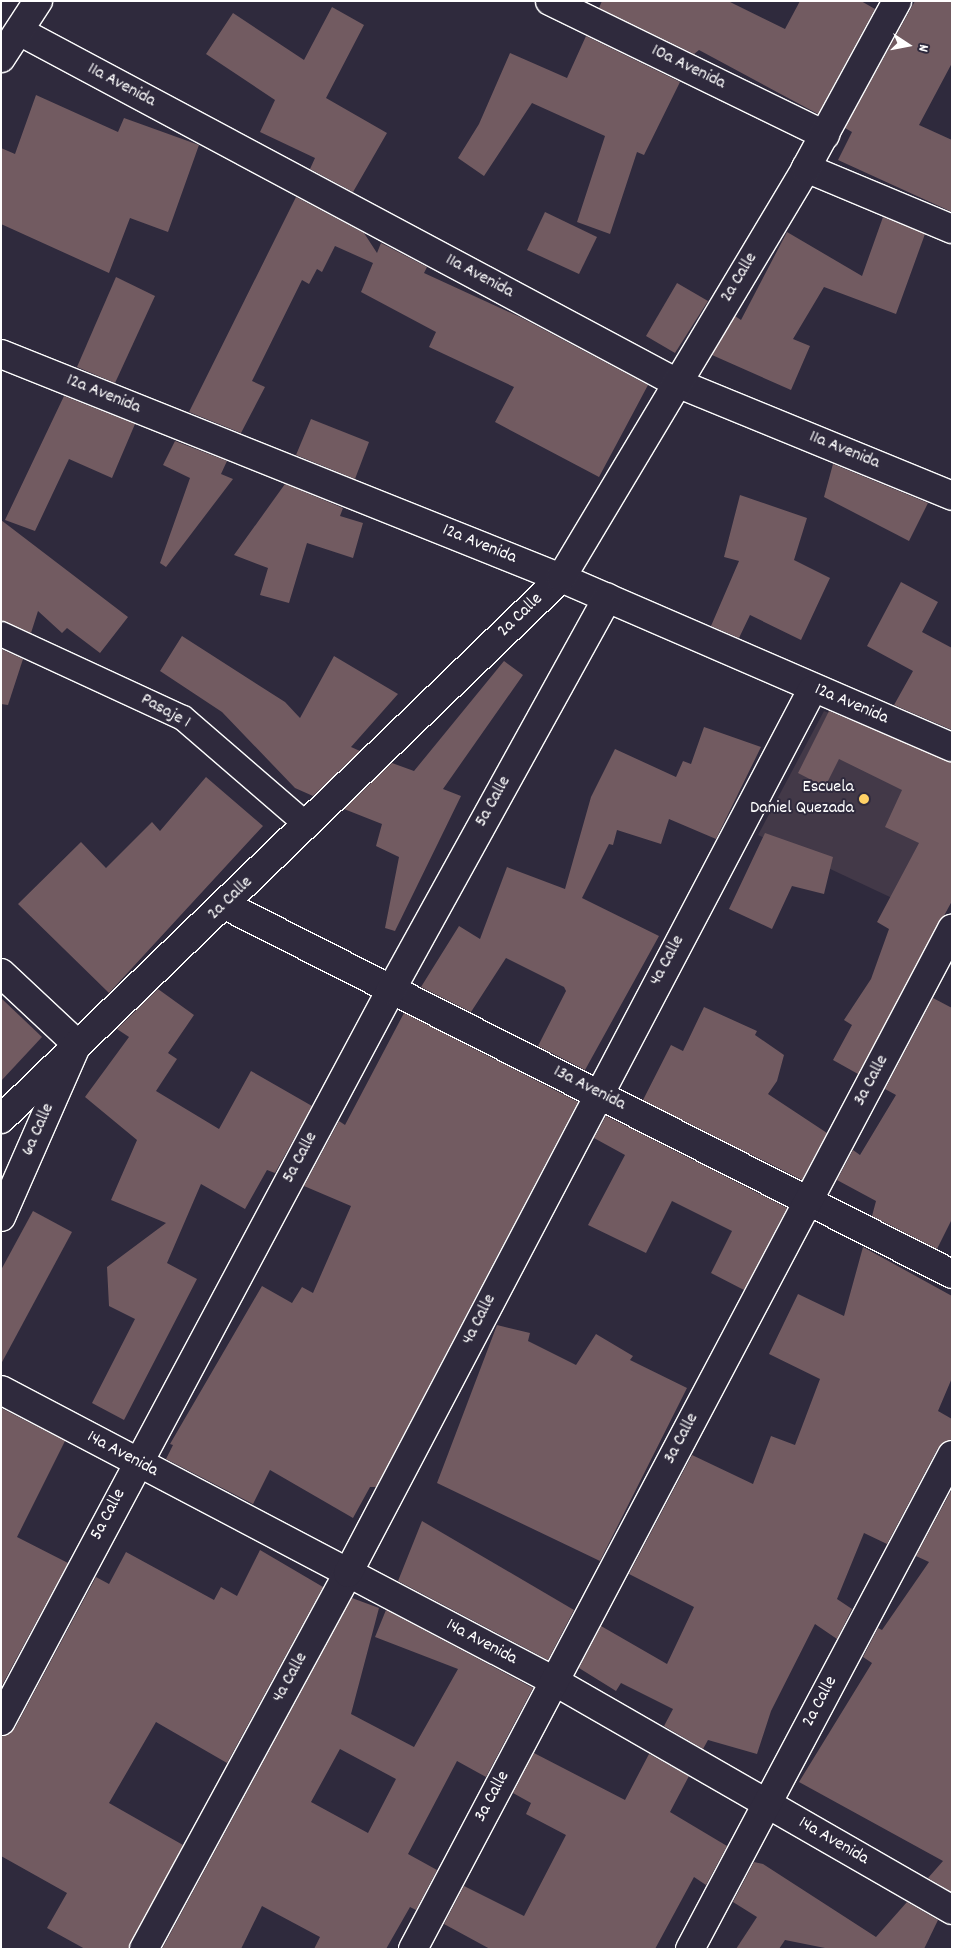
<!DOCTYPE html>
<html>
<head>
<meta charset="utf-8">
<style>
	body { margin:0 }
	#map { position:relative; width:953px; height:1950px; overflow:hidden; background:#2f2a3d; font-family:Dekko,sans-serif }
	div>[style] { position:absolute }
	.built>* { inset:0; background:#433948 }
	.building>* { inset:0; background:#725b61 }
	.roads { filter:drop-shadow(1px 0 #fff) drop-shadow(-1px 0 #fff) drop-shadow(0 1px #fff) drop-shadow(0 -1px #fff) }
	.service>* { height:24px; margin:-12px; padding:0 12px; transform-origin:12px; border-radius:12px; background:#2f2a3d }
	.minor>* { height:28px; margin:-14px; padding:0 14px; transform-origin:14px; border-radius:14px; background:#2f2a3d }
	.dots>* { width:14px; height:14px; translate:-50% -50%; box-sizing:border-box; border:2px solid #2f2a3d; border-radius:50% }
	span { translate:-50% -50%; white-space:nowrap; text-align:center; line-height:1.15; -webkit-text-stroke:4px #2f2a3d; paint-order:stroke }
	.street-label { font-size:18px; color:#fff }
	.poi-label { font-size:18px; color:#fff }
	.right { translate:-100% -50%; text-align:right }
	.frame { position:absolute; inset:0; border:2px solid #fff; pointer-events:none }
	.north { position:absolute; left:883px; top:20px; width:50px; height:50px; -webkit-text-stroke:4px #2f2a3d; paint-order:stroke; rotate:101deg; font-size:14px; font-weight:700; line-height:20px; text-align:center; color:#fff }
	.north::after { content:''; display:block; margin:auto; width:18px; height:22px; background:#fff; clip-path:polygon(50% 0,100% 100%,50% 72%,0 100%) }
</style>
</head>
<body>
<div id="map">
	<div class="built">
		<div style="clip-path:polygon(824px 711px,952px 764px,939px 920px,758px 835px)"></div>
	</div>
	<div class="building">
		<div style="clip-path:polygon(602px 1px,728px 1px,785px 29px,800px 1px,861px 1px,875px 9px,818px 114px,699px 50px,694px 54px,599px 8px)"></div>
		<div style="clip-path:polygon(915px 1px,952px 1px,952px 63px,919px 125px,952px 140px,952px 212px,838px 160px,852px 132px,845px 128px)"></div>
		<div style="clip-path:polygon(332px 7px,364px 25px,326px 98px,387px 133px,353px 192px,310px 169px,315px 158px,260px 132px,275px 100px,206px 54px,233px 13px,304px 60px)"></div>
		<div style="clip-path:polygon(586px 36px,680px 82px,644px 155px,637px 152px,610px 234px,577px 222px,605px 136px,532px 103px,484px 176px,458px 158px,479px 124px,510px 53px,567px 78px)"></div>
		<div style="clip-path:polygon(36px 95px,118px 132px,124px 118px,199px 145px,168px 232px,130px 218px,109px 273px,1px 224px,1px 148px,15px 154px)"></div>
		<div style="clip-path:polygon(296px 197px,364px 233px,377px 253px,381px 243px,427px 267px,424px 273px,520px 317px,648px 385px,599px 477px,495px 422px,514px 387px,429px 347px,436px 332px,361px 292px,373px 263px,335px 246px,322px 272px,317px 269px,309px 284px,302px 280px,252px 381px,265px 387px,241px 433px,189px 412px)"></div>
		<div style="clip-path:polygon(545px 212px,597px 237px,579px 274px,527px 250px)"></div>
		<div style="clip-path:polygon(883px 217px,925px 234px,896px 314px,824px 287px,793px 339px,810px 346px,791px 390px,712px 355px,735px 316px,741px 320px,787px 232px,862px 276px)"></div>
		<div style="clip-path:polygon(116px 277px,155px 296px,115px 383px,77px 367px)"></div>
		<div style="clip-path:polygon(677px 283px,708px 301px,675px 353px,646px 336px)"></div>
		<div style="clip-path:polygon(64px 396px,135px 424px,112px 478px,69px 459px,35px 531px,5px 520px)"></div>
		<div style="clip-path:polygon(311px 419px,369px 442px,355px 479px,296px 455px)"></div>
		<div style="clip-path:polygon(175px 441px,227px 461px,221px 474px,233px 479px,166px 567px,160px 563px,190px 478px,163px 465px)"></div>
		<div style="clip-path:polygon(833px 464px,928px 503px,909px 541px,824px 497px)"></div>
		<div style="clip-path:polygon(285px 484px,343px 508px,340px 516px,363px 523px,353px 558px,307px 543px,289px 603px,260px 595px,268px 568px,234px 555px)"></div>
		<div style="clip-path:polygon(740px 495px,807px 518px,794px 560px,830px 578px,801px 640px,750px 615px,739px 638px,711px 626px,739px 561px,724px 557px)"></div>
		<div style="clip-path:polygon(1px 520px,128px 617px,100px 653px,67px 628px,62px 633px,38px 611px,31px 633px,1px 620px)"></div>
		<div style="clip-path:polygon(901px 582px,938px 602px,922px 632px,952px 648px,952px 730px,894px 705px,913px 671px,867px 646px)"></div>
		<div style="clip-path:polygon(182px 636px,285px 702px,300px 718px,334px 656px,398px 694px,351px 747px,360px 751px,313px 796px,295px 788px,222px 712px,160px 671px)"></div>
		<div style="clip-path:polygon(1px 649px,23px 659px,8px 705px,1px 704px)"></div>
		<div style="clip-path:polygon(504px 661px,523px 675px,443px 789px,461px 796px,395px 931px,385px 928px,399px 857px,376px 846px,382px 824px,344px 809px,392px 763px,414px 771px)"></div>
		<div style="clip-path:polygon(829px 711px,952px 762px,952px 901px,858px 1074px,833px 1060px,852px 1025px,844px 1020px,871px 979px,889px 929px,877px 922px,919px 843px,885px 827px,902px 790px,839px 759px,825px 787px,798px 773px)"></div>
		<div style="clip-path:polygon(704px 727px,761px 747px,716px 839px,669px 819px,661px 844px,617px 830px,613px 845px,609px 844px,582px 898px,659px 936px,585px 1070px,538px 1046px,566px 991px,564px 987px,506px 958px,471px 1012px,421px 987px,459px 926px,480px 939px,507px 867px,565px 889px,591px 797px,615px 749px,676px 777px,683px 761px,691px 764px)"></div>
		<div style="clip-path:polygon(206px 777px,263px 826px,109px 993px,18px 904px,81px 842px,106px 868px,152px 822px,160px 831px)"></div>
		<div style="clip-path:polygon(765px 833px,833px 857px,824px 894px,792px 886px,772px 929px,729px 909px)"></div>
		<div style="clip-path:polygon(158px 989px,194px 1015px,168px 1053px,177px 1059px,156px 1091px,219px 1129px,251px 1071px,312px 1106px,275px 1173px,267px 1170px,245px 1209px,201px 1184px,167px 1263px,197px 1279px,124px 1420px,92px 1403px,135px 1319px,109px 1306px,107px 1267px,166px 1223px,111px 1200px,137px 1140px,85px 1097px,129px 1037px,117px 1029px)"></div>
		<div style="clip-path:polygon(1px 998px,42px 1037px,1px 1081px)"></div>
		<div style="clip-path:polygon(933px 998px,952px 1008px,952px 1219px,937px 1249px,872px 1216px,876px 1201px,837px 1180px,853px 1150px,860px 1155px,896px 1095px,885px 1089px)"></div>
		<div style="clip-path:polygon(704px 1007px,757px 1031px,755px 1035px,784px 1055px,777px 1081px,768px 1094px,827px 1133px,802px 1180px,643px 1100px,671px 1045px,683px 1051px)"></div>
		<div style="clip-path:polygon(404px 1013px,578px 1102px,376px 1487px,370px 1487px,353px 1518px,270px 1470px,253px 1504px,166px 1459px,173px 1445px,170px 1444px,262px 1286px,292px 1303px,302px 1287px,313px 1293px,351px 1206px,304px 1186px,339px 1121px,345px 1125px)"></div>
		<div style="clip-path:polygon(606px 1116px,787px 1208px,744px 1290px,711px 1273px,732px 1231px,672px 1201px,646px 1253px,588px 1225px,625px 1155px,594px 1138px)"></div>
		<div style="clip-path:polygon(33px 1211px,72px 1232px,1px 1364px,1px 1270px)"></div>
		<div style="clip-path:polygon(863px 1247px,952px 1296px,952px 1378px,938px 1411px,952px 1419px,952px 1439px,938px 1448px,887px 1544px,864px 1533px,837px 1599px,852px 1609px,837px 1639px,815px 1624px,771px 1711px,757px 1754px,708px 1740px,703px 1749px,664px 1726px,673px 1709px,621px 1683px,616px 1691px,579px 1668px,601px 1626px,667px 1664px,694px 1607px,629px 1574px,692px 1455px,753px 1484px,771px 1436px,795px 1445px,820px 1379px,769px 1354px,798px 1294px,844px 1316px)"></div>
		<div style="clip-path:polygon(497px 1325px,530px 1333px,528px 1341px,576px 1365px,596px 1334px,633px 1356px,630px 1360px,687px 1388px,600px 1561px,437px 1483px)"></div>
		<div style="clip-path:polygon(1px 1408px,65px 1441px,17px 1537px,68px 1563px,1px 1687px)"></div>
		<div style="clip-path:polygon(952px 1489px,952px 1890px,951px 1892px,928px 1878px,943px 1861px,799px 1782px,872px 1663px,863px 1657px,878px 1628px,882px 1630px,929px 1562px,916px 1556px)"></div>
		<div style="clip-path:polygon(422px 1521px,574px 1610px,548px 1660px,398px 1581px)"></div>
		<div style="clip-path:polygon(260px 1550px,323px 1587px,227px 1763px,156px 1722px,109px 1803px,183px 1845px,128px 1949px,85px 1949px,47px 1928px,67px 1893px,1px 1856px,1px 1737px,15px 1728px,96px 1577px,109px 1584px,126px 1552px,214px 1600px,221px 1587px,237px 1596px)"></div>
		<div style="clip-path:polygon(evenodd,352px 1598px,379px 1608px,351px 1714px,414px 1747px,458px 1669px,375px 1637px,386px 1610px,533px 1688px,486px 1777px,457px 1761px,408px 1854px,437px 1870px,416px 1910px,410px 1907px,386px 1949px,314px 1949px,320px 1937px,262px 1906px,241px 1949px,162px 1949px,352px 1598px,340px 1749px,396px 1779px,368px 1833px,311px 1802px,340px 1749px)"></div>
		<div style="clip-path:polygon(534px 1753px,625px 1800px,649px 1754px,689px 1776px,670px 1812px,727px 1846px,706px 1885px,694px 1877px,655px 1949px,490px 1949px,444px 1924px,464px 1886px,524px 1916px,566px 1835px,526px 1814px,531px 1803px,513px 1793px)"></div>
		<div style="clip-path:polygon(754px 1862px,763px 1864px,876px 1937px,907px 1902px,938px 1920px,924px 1949px,830px 1949px,785px 1940px,779px 1949px,736px 1949px,757px 1917px,733px 1902px)"></div>
	</div>
	<div class="roads">
		<div class="service">
			<div style="left:1px;top:634px;width:200px;rotate:24.8deg"></div>
			<div style="left:183px;top:718px;width:164px;rotate:40.8deg"></div>
		</div>
		<div class="minor">
			<div style="left:550px;top:1px;width:306px;rotate:26deg"></div>
			<div style="left:19px;top:31px;width:746px;rotate:28.14deg"></div>
			<div style="left:677px;top:383px;width:297px;rotate:22.3deg"></div>
			<div style="left:1px;top:58px;width:68px;rotate:-57deg"></div>
			<div style="left:806px;top:168px;width:158px;rotate:22.7deg"></div>
			<div style="left:1px;top:354px;width:603px;rotate:21.8deg"></div>
			<div style="left:561px;top:578px;width:426px;rotate:23.4deg"></div>
			<div style="left:225px;top:905px;width:815px;rotate:26.91deg"></div>
			<div style="left:1px;top:973px;width:104px;rotate:43.1deg"></div>
			<div style="left:77px;top:1044px;width:189px;rotate:113.7deg"></div>
			<div style="left:1px;top:1119px;width:779px;rotate:-44.01deg"></div>
			<div style="left:561px;top:578px;width:478px;rotate:-59.1deg"></div>
			<div style="left:806px;top:168px;width:190px;rotate:-61.4deg"></div>
			<div style="left:1px;top:1390px;width:625px;rotate:27.75deg"></div>
			<div style="left:554px;top:1681px;width:459px;rotate:29.9deg"></div>
			<div style="left:1px;top:1721px;width:829px;rotate:-61.92deg"></div>
			<div style="left:391px;top:990px;width:448px;rotate:-61.1deg"></div>
			<div style="left:144px;top:1949px;width:428px;rotate:-61.5deg"></div>
			<div style="left:348px;top:1573px;width:997px;rotate:-62.28deg"></div>
			<div style="left:413px;top:1949px;width:1154px;rotate:-62.15deg"></div>
			<div style="left:690px;top:1949px;width:559px;rotate:-62.06deg"></div>
		</div>
	</div>
	<div class="dots">
		<div style="left:864px;top:799px;background:#ffd166"></div>
	</div>
	<div class="street-label">
		<span style="left:688px;top:68px;rotate:26deg">10a Avenida</span>
		<span style="left:121px;top:86px;rotate:28deg">11a Avenida</span>
		<span style="left:479px;top:277px;rotate:28deg">11a Avenida</span>
		<span style="left:740px;top:278px;rotate:-59deg">2a Calle</span>
		<span style="left:103px;top:395px;rotate:22deg">12a Avenida</span>
		<span style="left:844px;top:451px;rotate:22deg">11a Avenida</span>
		<span style="left:479px;top:545px;rotate:22deg">12a Avenida</span>
		<span style="left:521px;top:616px;rotate:-44deg">2a Calle</span>
		<span style="left:851px;top:705px;rotate:23deg">12a Avenida</span>
		<span style="left:165px;top:712px;rotate:29deg">Pasaje 1</span>
		<span style="left:494px;top:802px;rotate:-61deg">5a Calle</span>
		<span style="left:231px;top:899px;rotate:-44deg">2a Calle</span>
		<span style="left:668px;top:961px;rotate:-62deg">4a Calle</span>
		<span style="left:872px;top:1081px;rotate:-62deg">3a Calle</span>
		<span style="left:589px;top:1089px;rotate:27deg">13a Avenida</span>
		<span style="left:39px;top:1130px;rotate:-66deg">6a Calle</span>
		<span style="left:301px;top:1158px;rotate:-62deg">5a Calle</span>
		<span style="left:480px;top:1320px;rotate:-63deg">4a Calle</span>
		<span style="left:682px;top:1439px;rotate:-62deg">3a Calle</span>
		<span style="left:122px;top:1455px;rotate:28deg">14a Avenida</span>
		<span style="left:109px;top:1515px;rotate:-62deg">5a Calle</span>
		<span style="left:481px;top:1643px;rotate:28deg">14a Avenida</span>
		<span style="left:291px;top:1678px;rotate:-61deg">4a Calle</span>
		<span style="left:821px;top:1702px;rotate:-62deg">2a Calle</span>
		<span style="left:493px;top:1797px;rotate:-62deg">3a Calle</span>
		<span style="left:833px;top:1842px;rotate:30deg">14a Avenida</span>
	</div>
	<div class="poi-label">
		<span class="right" style="left:854px;top:799px">Escuela<br>Daniel Quezada</span>
	</div>
	<div class="frame"></div>
	<div class="north">N</div>
</div>
</body>
</html>
